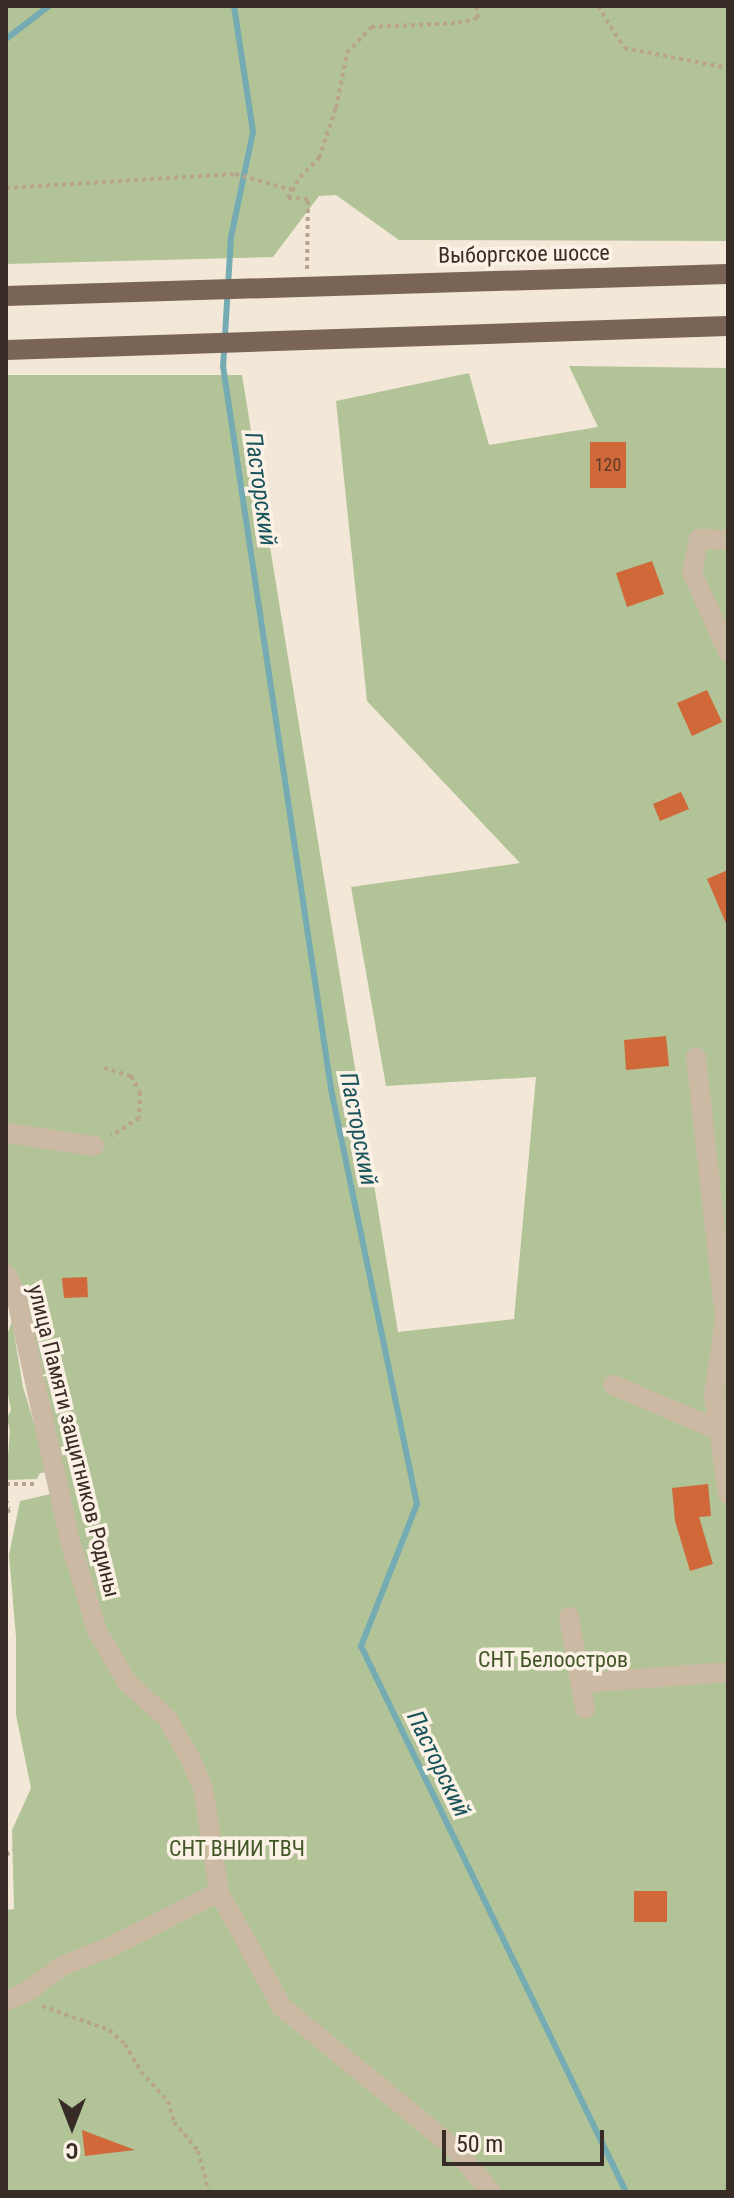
<!DOCTYPE html>
<html>
<head>
<meta charset="utf-8">
<style>
	body { margin:0 }
	#map { position:relative; width:734px; height:2198px; overflow:hidden; background:#f3e8d8; font-family:"Roboto Condensed",sans-serif }
	div>[style] { position:absolute }
	.green>* { inset:0; background:#b2c397 }
	.stream>* { height:6px; margin:-3px; padding:0 3px; transform-origin:3px; border-radius:3px; background:#75acb3 }
	.building>* { inset:0; background:#d06839 }
	.path>* { height:4px; margin-top:-2px; transform-origin:0; background:repeating-linear-gradient(90deg,#b8a38d 0 4px,transparent 0 8px) }
	.street>* { height:20px; margin:-10px; padding:0 10px; transform-origin:10px; border-radius:10px; background:#ccb9a3 }
	.primary>* { height:20px; margin:-10px; padding:0 10px; transform-origin:10px; border-radius:10px; background:#7a6455 }
	span { translate:-50% -50%; white-space:nowrap; text-align:center; line-height:1.15; -webkit-text-stroke:7px #fbf2e5; paint-order:stroke }
	.number-label { font-size:18px; color:#5d3b2b }
	.number-label span { -webkit-text-stroke-width:0 }
	.street-label { font-size:22px; color:#372c26 }
	.park-label { font-size:22px; color:#425727 }
	.water-label { font-size:24px; color:#18535c; font-style:italic }
	.frame { position:absolute; inset:0; border:8px solid #372c26; pointer-events:none }
	.north { position:absolute; left:32px; top:2086px; width:80px; height:80px; -webkit-text-stroke:6px #fbf2e5; paint-order:stroke; rotate:180deg; font-size:22px; font-weight:700; line-height:32px; text-align:center; color:#372c26 }
	.north::after { content:''; display:block; margin:auto; width:28px; height:36px; background:#372c26; clip-path:polygon(50% 0,100% 100%,50% 72%,0 100%) }
	.scale { position:absolute; left:442px; top:2130px; width:162px; height:36px; box-sizing:border-box; border:4px solid #372c26; border-top:0; padding-left:10px; font-size:24px; line-height:28px; white-space:nowrap; color:#372c26; -webkit-text-stroke:6px #fbf2e5; paint-order:stroke }
</style>
</head>
<body>
<div id="map">
	<div class="green">
		<div style="clip-path:polygon(6px 6px,728px 6px,728px 241px,399px 240px,336px 195px,319px 196px,273px 257px,6px 264px)"></div>
		<div style="clip-path:polygon(569px 366px,728px 368px,728px 2192px,6px 2192px,6px 1910px,14px 1909px,12px 1830px,31px 1788px,16px 1715px,16px 1637px,9px 1555px,20px 1501px,59px 1492px,6px 1275px,6px 375px,242px 375px,398px 1332px,514px 1319px,536px 1077px,386px 1086px,351px 887px,520px 863px,367px 701px,336px 401px,469px 373px,489px 445px,598px 427px)"></div>
		<div style="clip-path:polygon(12px 1321px,23px 1387px,49px 1472px,40px 1473px,37px 1479px,6px 1480px,10px 1431px,7px 1418px,11px 1410px,6px 1385px,6px 1338px)"></div>
	</div>
	<div class="stream">
		<div style="left:234px;top:6px;width:127px;rotate:81.4deg"></div>
		<div style="left:253px;top:132px;width:107px;rotate:101.8deg"></div>
		<div style="left:231px;top:237px;width:129px;rotate:93.5deg"></div>
		<div style="left:223px;top:366px;width:731px;rotate:81.5deg"></div>
		<div style="left:331px;top:1089px;width:424px;rotate:78.3deg"></div>
		<div style="left:417px;top:1504px;width:153px;rotate:111.5deg"></div>
		<div style="left:361px;top:1646px;width:607px;rotate:64.11deg"></div>
		<div style="left:6px;top:39px;width:54px;rotate:-37.5deg"></div>
	</div>
	<div class="building">
		<div style="clip-path:polygon(590px 442px,626px 442px,626px 488px,590px 488px)"></div>
		<div style="clip-path:polygon(652px 561px,664px 594px,627px 607px,616px 573px)"></div>
		<div style="clip-path:polygon(707px 690px,722px 722px,692px 736px,677px 703px)"></div>
		<div style="clip-path:polygon(681px 792px,689px 809px,660px 821px,653px 804px)"></div>
		<div style="clip-path:polygon(728px 870px,728px 928px,707px 879px)"></div>
		<div style="clip-path:polygon(666px 1036px,669px 1066px,626px 1070px,624px 1040px)"></div>
		<div style="clip-path:polygon(87px 1277px,88px 1297px,64px 1298px,62px 1278px)"></div>
		<div style="clip-path:polygon(708px 1484px,711px 1516px,699px 1517px,713px 1564px,690px 1571px,675px 1521px,672px 1488px)"></div>
		<div style="clip-path:polygon(634px 1891px,667px 1891px,667px 1922px,634px 1922px)"></div>
		<div style="clip-path:polygon(82px 2130px,135px 2150px,85px 2156px)"></div>
	</div>
	<div class="path">
		<div style="left:598px;top:6px;width:49px;rotate:58.2deg"></div>
		<div style="left:624px;top:48px;width:106px;rotate:10.9deg"></div>
		<div style="left:6px;top:188px;width:229px;rotate:-3.5deg"></div>
		<div style="left:235px;top:174px;width:59px;rotate:15.7deg"></div>
		<div style="left:307px;top:269px;width:70px;rotate:-89.2deg"></div>
		<div style="left:308px;top:199px;width:20px;rotate:-177deg"></div>
		<div style="left:288px;top:198px;width:24px;rotate:-60deg"></div>
		<div style="left:300px;top:177px;width:27px;rotate:-45deg"></div>
		<div style="left:319px;top:158px;width:53px;rotate:-71.2deg"></div>
		<div style="left:336px;top:108px;width:56px;rotate:-78.7deg"></div>
		<div style="left:347px;top:53px;width:35px;rotate:-47deg"></div>
		<div style="left:371px;top:27px;width:87px;rotate:-2.6deg"></div>
		<div style="left:458px;top:23px;width:21px;rotate:-14deg"></div>
		<div style="left:478px;top:18px;width:12px;rotate:-99deg"></div>
		<div style="left:104px;top:1068px;width:28px;rotate:17deg"></div>
		<div style="left:131px;top:1076px;width:18px;rotate:61deg"></div>
		<div style="left:140px;top:1092px;width:26px;rotate:92deg"></div>
		<div style="left:139px;top:1118px;width:33px;rotate:147deg"></div>
		<div style="left:6px;top:1400px;width:8px;rotate:90deg"></div>
		<div style="left:6px;top:1484px;width:29px"></div>
		<div style="left:6px;top:1500px;width:9px;rotate:72deg"></div>
		<div style="left:9px;top:1509px;width:9px;rotate:111deg"></div>
		<div style="left:6px;top:1855px;width:9px;rotate:-32deg"></div>
		<div style="left:42px;top:2006px;width:71px;rotate:19.7deg"></div>
		<div style="left:109px;top:2030px;width:21px;rotate:41deg"></div>
		<div style="left:125px;top:2044px;width:32px;rotate:60deg"></div>
		<div style="left:141px;top:2072px;width:40px;rotate:47deg"></div>
		<div style="left:168px;top:2101px;width:22px;rotate:74deg"></div>
		<div style="left:174px;top:2122px;width:38px;rotate:50deg"></div>
		<div style="left:198px;top:2151px;width:42px;rotate:75deg"></div>
	</div>
	<div class="street">
		<div style="left:728px;top:540px;width:29px;rotate:-178deg"></div>
		<div style="left:699px;top:539px;width:34px;rotate:102deg"></div>
		<div style="left:692px;top:572px;width:88px;rotate:65.8deg"></div>
		<div style="left:696px;top:1057px;width:266px;rotate:83.7deg"></div>
		<div style="left:725px;top:1321px;width:74px;rotate:98.6deg"></div>
		<div style="left:714px;top:1394px;width:101px;rotate:82deg"></div>
		<div style="left:6px;top:1133px;width:89px;rotate:8.4deg"></div>
		<div style="left:6px;top:1274px;width:19px;rotate:62deg"></div>
		<div style="left:15px;top:1291px;width:252px;rotate:77.6deg"></div>
		<div style="left:69px;top:1537px;width:98px;rotate:73.4deg"></div>
		<div style="left:97px;top:1631px;width:59px;rotate:59.5deg"></div>
		<div style="left:127px;top:1682px;width:54px;rotate:42deg"></div>
		<div style="left:167px;top:1718px;width:46px;rotate:60.1deg"></div>
		<div style="left:190px;top:1758px;width:32px;rotate:66deg"></div>
		<div style="left:203px;top:1787px;width:106px;rotate:81.3deg"></div>
		<div style="left:219px;top:1892px;width:131px;rotate:61.3deg"></div>
		<div style="left:282px;top:2007px;width:221px;rotate:39.3deg"></div>
		<div style="left:453px;top:2147px;width:59px;rotate:49.8deg"></div>
		<div style="left:613px;top:1385px;width:115px;rotate:23deg"></div>
		<div style="left:569px;top:1617px;width:93px;rotate:80.1deg"></div>
		<div style="left:581px;top:1683px;width:147px;rotate:-4.3deg"></div>
		<div style="left:6px;top:2001px;width:24px;rotate:-24deg"></div>
		<div style="left:28px;top:1991px;width:42px;rotate:-36.3deg"></div>
		<div style="left:62px;top:1966px;width:52px;rotate:-21.6deg"></div>
		<div style="left:110px;top:1947px;width:122px;rotate:-26.8deg"></div>
	</div>
	<div class="primary">
		<div style="left:6px;top:296px;width:722px;rotate:-1.75deg"></div>
		<div style="left:6px;top:350px;width:722px;rotate:-1.9deg"></div>
	</div>
	<div class="number-label">
		<span style="left:608px;top:465px">120</span>
	</div>
	<div class="street-label">
		<span style="left:524px;top:254px;rotate:-1deg">Выборгское шоссе</span>
		<span style="left:74px;top:1441px;rotate:76deg">улица Памяти защитников Родины</span>
	</div>
	<div class="park-label">
		<span style="left:553px;top:1660px">СНТ Белоостров</span>
		<span style="left:237px;top:1849px">СНТ ВНИИ ТВЧ</span>
	</div>
	<div class="water-label">
		<span style="left:260px;top:489px;rotate:82deg">Пасторский</span>
		<span style="left:358px;top:1129px;rotate:79deg">Пасторский</span>
		<span style="left:438px;top:1764px;rotate:64deg">Пасторский</span>
	</div>
	<div class="frame"></div>
	<div class="north">С</div>
	<div class="scale">50 m</div>
</div>
</body>
</html>
